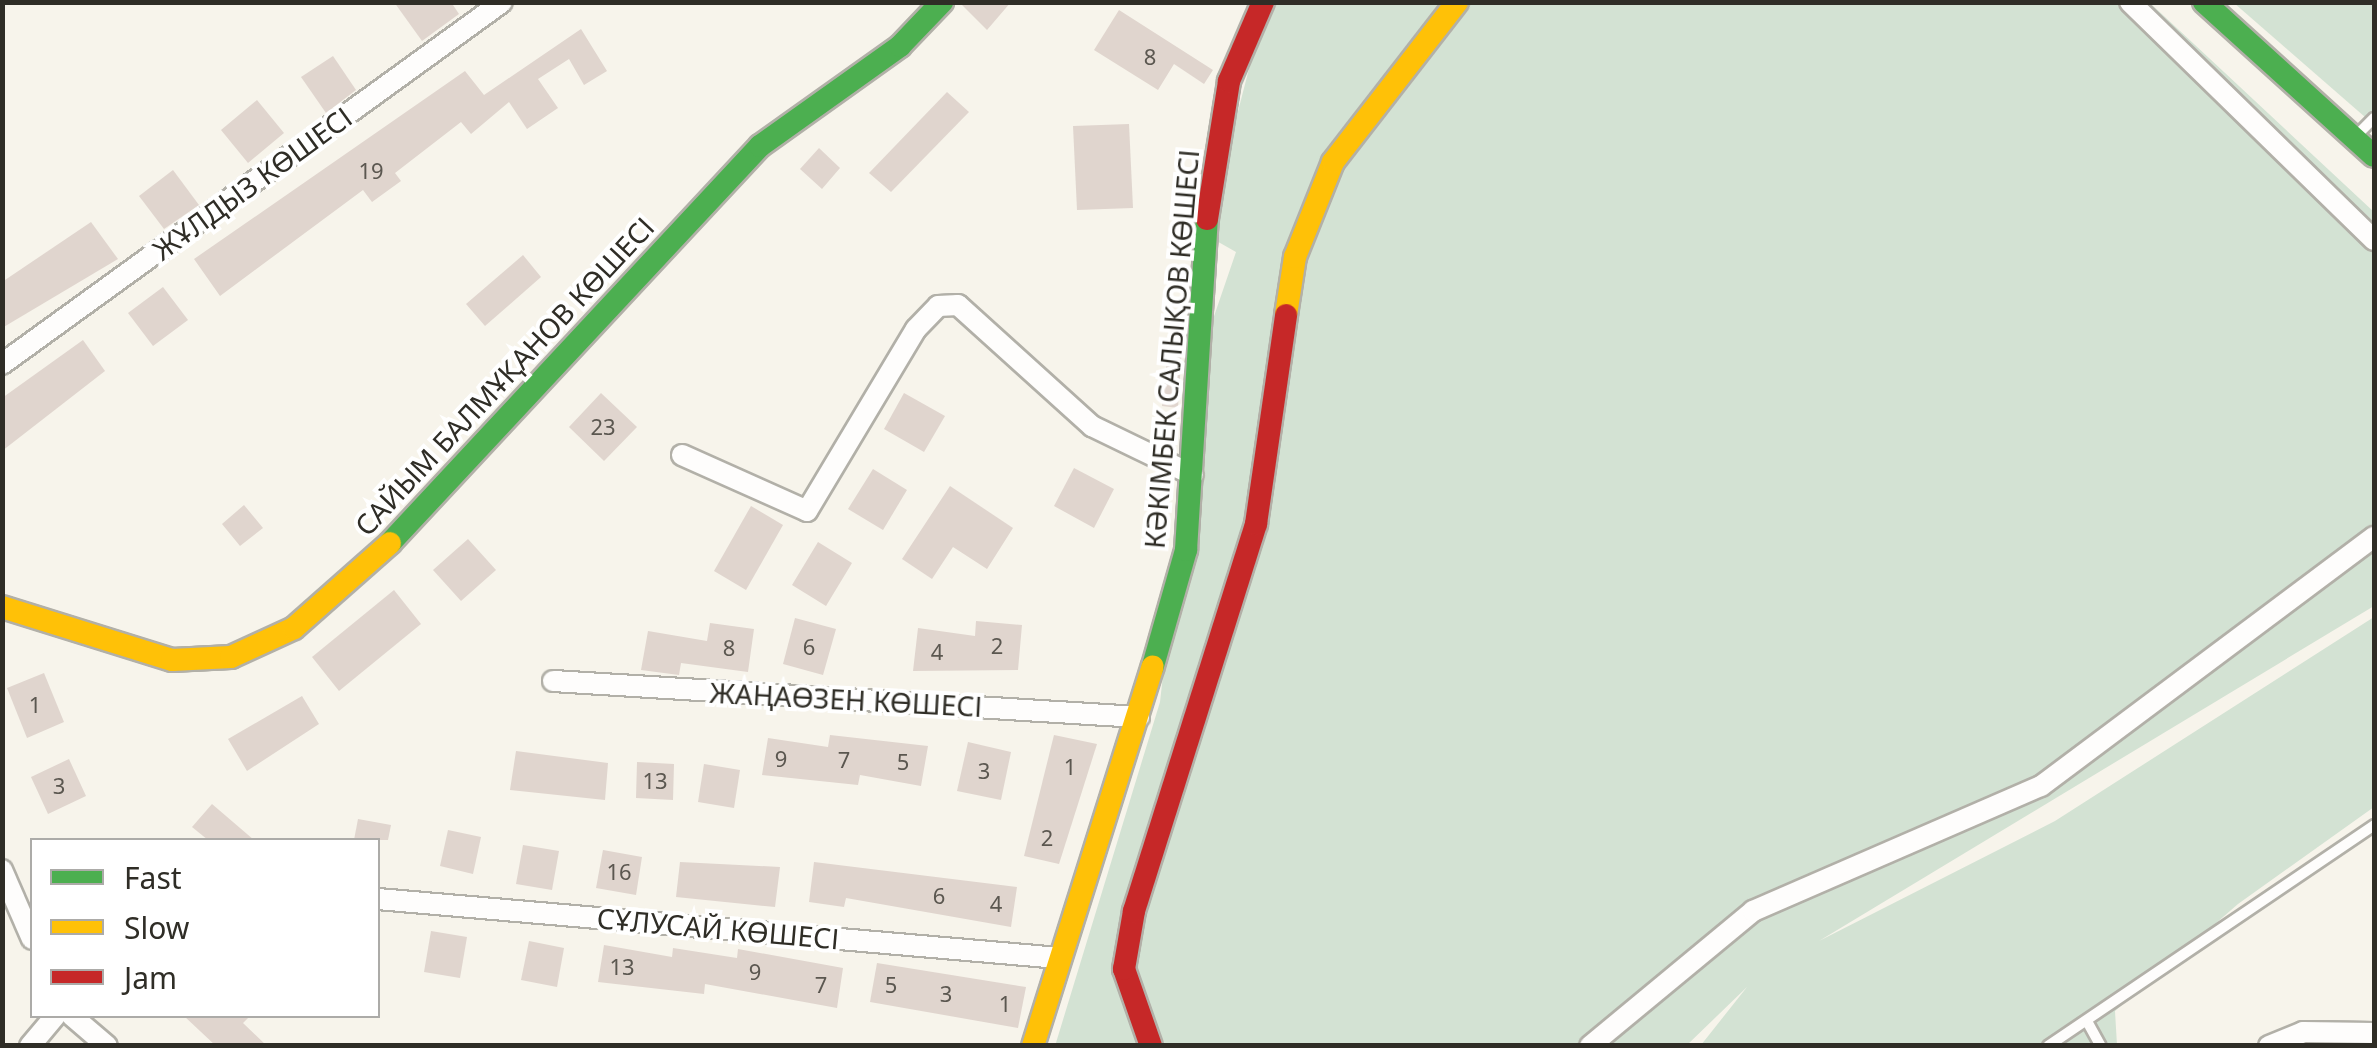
<!DOCTYPE html>
<html>
<head>
<meta charset="utf-8">
<style>
	body { margin:0 }
	#map { position:relative; width:2377px; height:1048px; overflow:hidden; background:#f7f4eb; font-family:"Noto Sans",sans-serif }
	div>[style] { position:absolute }
	.green>* { inset:0; background:#d3e2d3 }
	.building>* { inset:0; background:#e0d5ce }
	.roads { filter:drop-shadow(2px 0 #b2b0a8) drop-shadow(-2px 0 #b2b0a8) drop-shadow(0 2px #b2b0a8) drop-shadow(0 -2px #b2b0a8) }
	.lane>* { height:10px; margin:-5px; padding:0 5px; transform-origin:5px; border-radius:5px; background:#fefdfc }
	.street>* { height:20px; margin:-10px; padding:0 10px; transform-origin:10px; border-radius:10px; background:#fefdfc }
	.fast>* { height:22px; margin:-11px; padding:0 11px; transform-origin:11px; border-radius:11px; background:#4caf50 }
	.slow>* { height:22px; margin:-11px; padding:0 11px; transform-origin:11px; border-radius:11px; background:#ffc107 }
	.jam>* { height:22px; margin:-11px; padding:0 11px; transform-origin:11px; border-radius:11px; background:#c62828 }
	span { translate:-50% -50%; white-space:nowrap; text-align:center; line-height:1.15; -webkit-text-stroke:8px #fff; paint-order:stroke }
	.number-label { font-size:22px; color:#5b5750 }
	.number-label span { -webkit-text-stroke-width:0 }
	.street-label { font-size:28px; color:#2f2d26 }
	.frame { position:absolute; inset:0; border:5px solid #2f2d26; pointer-events:none }
	.legend { position:absolute; left:30px; top:838px; width:350px; height:180px; box-sizing:border-box; background:#fff; border:2px solid #acaba8; margin:0; padding:12px 18px; list-style:none; font-size:30px; color:#2f2d26 }
	.legend li { display:flex; align-items:center; gap:20px; height:50px }
	.legend b { width:50px; border:2px solid #acaba8 }
</style>
</head>
<body>
<div id="map">
	<div class="green">
		<div style="clip-path:polygon(1266px 3px,2150px 3px,2374px 212px,2374px 606px,1819px 941px,2055px 821px,2374px 617px,2374px 807px,2238px 904px,2115px 1011px,2117px 1045px,1701px 1045px,1747px 987px,1687px 1045px,1055px 1046px,1160px 702px,1198px 363px,1236px 252px,1206px 235px)"></div>
		<div style="clip-path:polygon(2234px 3px,2374px 3px,2374px 123px,2373px 124px)"></div>
	</div>
	<div class="building">
		<div style="clip-path:polygon(394px 2px,451px 2px,459px 14px,422px 41px)"></div>
		<div style="clip-path:polygon(959px 2px,1011px 2px,987px 30px)"></div>
		<div style="clip-path:polygon(1119px 10px,1213px 70px,1204px 84px,1174px 64px,1158px 90px,1094px 50px)"></div>
		<div style="clip-path:polygon(581px 29px,607px 71px,584px 85px,569px 59px,538px 79px,558px 108px,527px 129px,509px 102px,471px 134px,461px 122px,395px 173px,401px 181px,372px 202px,363px 190px,220px 296px,194px 259px,465px 71px,484px 95px)"></div>
		<div style="clip-path:polygon(333px 56px,356px 90px,326px 113px,301px 77px)"></div>
		<div style="clip-path:polygon(947px 92px,969px 112px,891px 192px,869px 173px)"></div>
		<div style="clip-path:polygon(257px 100px,284px 133px,248px 163px,221px 130px)"></div>
		<div style="clip-path:polygon(1129px 124px,1133px 208px,1077px 210px,1073px 126px)"></div>
		<div style="clip-path:polygon(819px 148px,840px 168px,822px 189px,800px 169px)"></div>
		<div style="clip-path:polygon(173px 170px,199px 205px,164px 229px,139px 196px)"></div>
		<div style="clip-path:polygon(91px 222px,118px 259px,2px 328px,2px 282px)"></div>
		<div style="clip-path:polygon(523px 255px,541px 277px,485px 326px,466px 304px)"></div>
		<div style="clip-path:polygon(163px 287px,188px 320px,153px 346px,128px 313px)"></div>
		<div style="clip-path:polygon(1170px 329px,1183px 330px,1178px 408px,1162px 406px)"></div>
		<div style="clip-path:polygon(83px 340px,105px 371px,2px 451px,2px 398px)"></div>
		<div style="clip-path:polygon(601px 393px,637px 427px,604px 461px,569px 427px)"></div>
		<div style="clip-path:polygon(904px 393px,945px 416px,924px 452px,884px 429px)"></div>
		<div style="clip-path:polygon(1074px 468px,1114px 489px,1094px 528px,1054px 506px)"></div>
		<div style="clip-path:polygon(873px 469px,907px 490px,883px 530px,848px 509px)"></div>
		<div style="clip-path:polygon(950px 486px,1013px 528px,987px 569px,953px 547px,932px 579px,902px 559px)"></div>
		<div style="clip-path:polygon(244px 505px,263px 528px,240px 546px,222px 524px)"></div>
		<div style="clip-path:polygon(751px 506px,783px 525px,746px 590px,714px 571px)"></div>
		<div style="clip-path:polygon(468px 539px,496px 570px,461px 601px,433px 570px)"></div>
		<div style="clip-path:polygon(818px 542px,852px 563px,826px 606px,792px 585px)"></div>
		<div style="clip-path:polygon(394px 590px,421px 624px,339px 691px,312px 657px)"></div>
		<div style="clip-path:polygon(795px 618px,836px 629px,823px 675px,783px 664px)"></div>
		<div style="clip-path:polygon(976px 621px,1022px 625px,1018px 670px,913px 671px,918px 628px,975px 636px)"></div>
		<div style="clip-path:polygon(710px 623px,754px 629px,748px 672px,681px 663px,679px 675px,641px 670px,648px 631px,707px 641px)"></div>
		<div style="clip-path:polygon(44px 673px,64px 722px,27px 738px,7px 688px)"></div>
		<div style="clip-path:polygon(302px 696px,319px 724px,247px 771px,228px 739px)"></div>
		<div style="clip-path:polygon(830px 735px,928px 746px,921px 786px,860px 775px,858px 785px,762px 775px,768px 738px,828px 747px)"></div>
		<div style="clip-path:polygon(1054px 735px,1097px 744px,1059px 864px,1024px 856px)"></div>
		<div style="clip-path:polygon(968px 742px,1011px 752px,1001px 800px,957px 791px)"></div>
		<div style="clip-path:polygon(516px 751px,608px 763px,605px 800px,510px 790px)"></div>
		<div style="clip-path:polygon(69px 759px,86px 796px,48px 814px,31px 777px)"></div>
		<div style="clip-path:polygon(637px 762px,674px 764px,673px 800px,636px 798px)"></div>
		<div style="clip-path:polygon(704px 764px,740px 770px,734px 808px,698px 802px)"></div>
		<div style="clip-path:polygon(212px 804px,254px 840px,208px 840px,192px 827px)"></div>
		<div style="clip-path:polygon(358px 819px,391px 825px,388px 840px,354px 840px)"></div>
		<div style="clip-path:polygon(448px 830px,481px 837px,473px 874px,440px 866px)"></div>
		<div style="clip-path:polygon(523px 845px,559px 851px,552px 890px,516px 884px)"></div>
		<div style="clip-path:polygon(603px 850px,642px 857px,636px 895px,596px 888px)"></div>
		<div style="clip-path:polygon(680px 862px,780px 867px,775px 907px,676px 897px)"></div>
		<div style="clip-path:polygon(814px 862px,1017px 887px,1011px 927px,846px 898px,844px 907px,809px 902px)"></div>
		<div style="clip-path:polygon(431px 931px,467px 937px,460px 978px,424px 972px)"></div>
		<div style="clip-path:polygon(529px 941px,564px 948px,557px 987px,521px 980px)"></div>
		<div style="clip-path:polygon(604px 945px,672px 957px,673px 948px,737px 958px,738px 949px,843px 968px,837px 1008px,705px 984px,704px 994px,598px 982px)"></div>
		<div style="clip-path:polygon(877px 963px,1026px 987px,1018px 1028px,870px 1002px)"></div>
		<div style="clip-path:polygon(184px 1016px,250px 1016px,243px 1023px,267px 1046px,216px 1046px)"></div>
	</div>
	<div class="roads">
		<div class="lane">
			<div style="left:2355px;top:137px;width:27px;rotate:-45deg"></div>
			<div style="left:2088px;top:1023px;width:26px;rotate:61deg"></div>
			<div style="left:2048px;top:1046px;width:394px;rotate:-34.1deg"></div>
		</div>
		<div class="street">
			<div style="left:2130px;top:2px;width:341px;rotate:44.3deg"></div>
			<div style="left:2px;top:364px;width:617px;rotate:-35.9deg"></div>
			<div style="left:682px;top:455px;width:137px;rotate:24.1deg"></div>
			<div style="left:807px;top:511px;width:212px;rotate:-59.1deg"></div>
			<div style="left:916px;top:329px;width:32px;rotate:-46deg"></div>
			<div style="left:938px;top:306px;width:20px;rotate:-3deg"></div>
			<div style="left:958px;top:305px;width:181px;rotate:42.1deg"></div>
			<div style="left:1092px;top:426px;width:112px;rotate:25.9deg"></div>
			<div style="left:553px;top:681px;width:587px;rotate:3.52deg"></div>
			<div style="left:2px;top:870px;width:75px;rotate:66.5deg"></div>
			<div style="left:378px;top:899px;width:684px;rotate:4.95deg"></div>
			<div style="left:72px;top:1016px;width:46px;rotate:40.6deg"></div>
			<div style="left:30px;top:1046px;width:39px;rotate:-50deg"></div>
			<div style="left:1590px;top:1046px;width:212px;rotate:-39.6deg"></div>
			<div style="left:1753px;top:911px;width:314px;rotate:-23.5deg"></div>
			<div style="left:2041px;top:786px;width:416px;rotate:-36.8deg"></div>
			<div style="left:2269px;top:1046px;width:37px;rotate:-22deg"></div>
			<div style="left:2303px;top:1032px;width:71px;rotate:0.8deg"></div>
		</div>
		<div class="fast">
			<div style="left:2204px;top:2px;width:229px;rotate:42.2deg"></div>
			<div style="left:390px;top:543px;width:543px;rotate:-47.02deg"></div>
			<div style="left:760px;top:146px;width:172px;rotate:-35.5deg"></div>
			<div style="left:900px;top:46px;width:61px;rotate:-46.3deg"></div>
			<div style="left:1153px;top:666px;width:121px;rotate:-74.1deg"></div>
			<div style="left:1186px;top:550px;width:332px;rotate:-86.4deg"></div>
		</div>
		<div class="slow">
			<div style="left:1286px;top:315px;width:59px;rotate:-81.2deg"></div>
			<div style="left:1295px;top:257px;width:102px;rotate:-68.2deg"></div>
			<div style="left:1333px;top:162px;width:202px;rotate:-52.2deg"></div>
			<div style="left:2px;top:607px;width:178px;rotate:17.3deg"></div>
			<div style="left:172px;top:660px;width:59px;rotate:-2.9deg"></div>
			<div style="left:231px;top:657px;width:69px;rotate:-24.7deg"></div>
			<div style="left:294px;top:628px;width:128px;rotate:-41.5deg"></div>
			<div style="left:1033px;top:1046px;width:398px;rotate:-72.5deg"></div>
		</div>
		<div class="jam">
			<div style="left:1207px;top:219px;width:140px;rotate:-80.9deg"></div>
			<div style="left:1229px;top:81px;width:86px;rotate:-66.7deg"></div>
			<div style="left:1151px;top:1046px;width:82px;rotate:-109.3deg"></div>
			<div style="left:1124px;top:969px;width:59px;rotate:-80.2deg"></div>
			<div style="left:1134px;top:911px;width:406px;rotate:-72.5deg"></div>
			<div style="left:1256px;top:524px;width:211px;rotate:-81.8deg"></div>
		</div>
	</div>
	<div class="number-label">
		<span style="left:1150px;top:57px">8</span>
		<span style="left:371px;top:171px">19</span>
		<span style="left:603px;top:427px">23</span>
		<span style="left:997px;top:646px">2</span>
		<span style="left:809px;top:647px">6</span>
		<span style="left:729px;top:648px">8</span>
		<span style="left:937px;top:652px">4</span>
		<span style="left:35px;top:705px">1</span>
		<span style="left:781px;top:759px">9</span>
		<span style="left:844px;top:760px">7</span>
		<span style="left:903px;top:762px">5</span>
		<span style="left:1070px;top:767px">1</span>
		<span style="left:984px;top:771px">3</span>
		<span style="left:655px;top:781px">13</span>
		<span style="left:59px;top:786px">3</span>
		<span style="left:1047px;top:838px">2</span>
		<span style="left:619px;top:872px">16</span>
		<span style="left:939px;top:896px">6</span>
		<span style="left:996px;top:904px">4</span>
		<span style="left:622px;top:967px">13</span>
		<span style="left:755px;top:972px">9</span>
		<span style="left:821px;top:985px">7</span>
		<span style="left:891px;top:985px">5</span>
		<span style="left:946px;top:994px">3</span>
		<span style="left:1005px;top:1004px">1</span>
	</div>
	<div class="street-label">
		<span style="left:252px;top:183px;rotate:-36deg">ЖҰЛДЫЗ КӨШЕСІ</span>
		<span style="left:1171px;top:349px;rotate:-85deg">КӘКІМБЕК САЛЫҚОВ КӨШЕСІ</span>
		<span style="left:504px;top:376px;rotate:-47deg">САЙЫМ БАЛМҰҚАНОВ КӨШЕСІ</span>
		<span style="left:846px;top:699px;rotate:3deg">ЖАҢАӨЗЕН КӨШЕСІ</span>
		<span style="left:718px;top:928px;rotate:5deg">СҰЛУСАЙ КӨШЕСІ</span>
	</div>
	<div class="frame"></div>
	<ul class="legend">
	<li><b style="height:12px;background:#4caf50"></b>Fast</li>
	<li><b style="height:12px;background:#ffc107"></b>Slow</li>
	<li><b style="height:12px;background:#c62828"></b>Jam</li>
	</ul>
</div>
</body>
</html>
